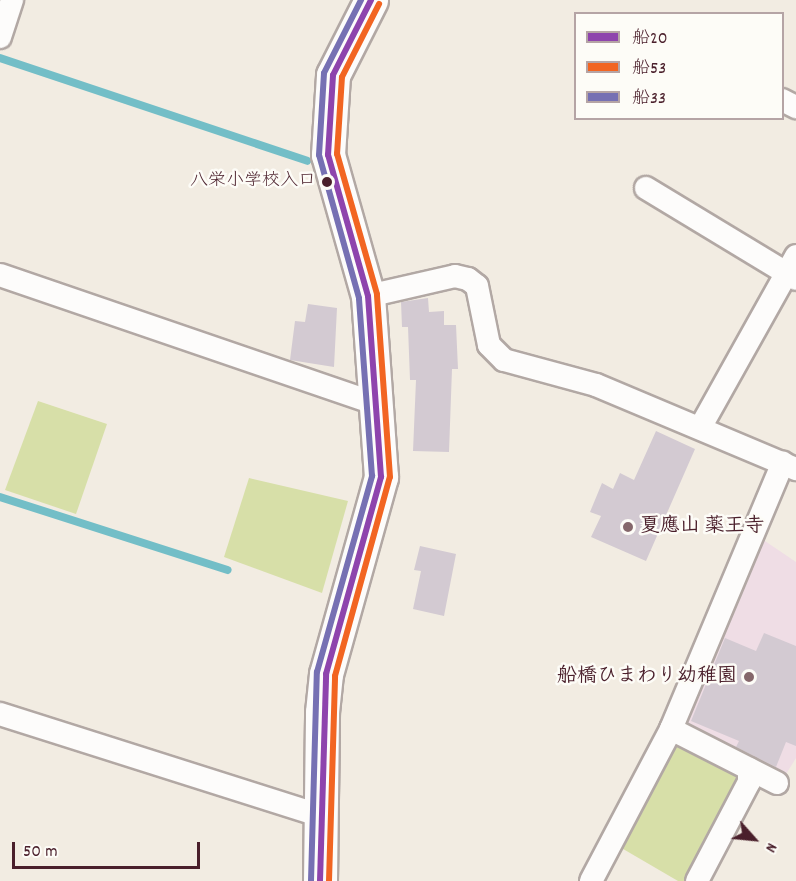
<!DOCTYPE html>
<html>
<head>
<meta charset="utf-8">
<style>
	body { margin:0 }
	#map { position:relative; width:796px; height:881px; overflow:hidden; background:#f2ece2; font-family:Dekko,"Klee One",sans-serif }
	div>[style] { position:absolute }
	.built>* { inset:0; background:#efdde5 }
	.green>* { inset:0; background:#d7dfa8 }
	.stream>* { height:8px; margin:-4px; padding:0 4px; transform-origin:4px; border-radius:4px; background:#73bec7 }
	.building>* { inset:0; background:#d3cad2 }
	.roads { filter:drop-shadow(2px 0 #b2a8a4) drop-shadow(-2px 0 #b2a8a4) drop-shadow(0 2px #b2a8a4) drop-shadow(0 -2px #b2a8a4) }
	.street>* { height:22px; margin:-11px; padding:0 11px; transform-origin:11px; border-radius:11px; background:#fdfcfb }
	.secondary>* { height:33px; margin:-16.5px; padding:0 16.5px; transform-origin:16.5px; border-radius:16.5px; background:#fdfcfb }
	.bus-1>* { height:6px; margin:-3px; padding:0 3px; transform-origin:3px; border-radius:3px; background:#8e44ad }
	.bus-2>* { height:6px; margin:-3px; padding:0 3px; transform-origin:3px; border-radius:3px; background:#f26522 }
	.bus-3>* { height:6px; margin:-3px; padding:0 3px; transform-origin:3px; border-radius:3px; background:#7670b3 }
	.dots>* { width:16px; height:16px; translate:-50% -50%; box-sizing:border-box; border:3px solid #fdfcf7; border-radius:50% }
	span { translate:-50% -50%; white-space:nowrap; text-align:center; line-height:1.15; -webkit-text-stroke:5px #fdfcf7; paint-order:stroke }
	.bus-label { font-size:18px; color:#4a1f2b }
	.right { translate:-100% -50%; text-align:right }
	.poi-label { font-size:20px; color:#4a1f2b; font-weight:700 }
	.left { translate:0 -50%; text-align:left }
	.legend { position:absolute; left:574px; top:12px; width:210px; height:108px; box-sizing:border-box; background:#fdfcf7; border:2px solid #b5a4a5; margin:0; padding:8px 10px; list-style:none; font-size:18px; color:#4a1f2b }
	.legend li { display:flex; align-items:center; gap:12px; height:30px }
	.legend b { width:30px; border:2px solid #b5a4a5 }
	.north { position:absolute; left:724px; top:809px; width:60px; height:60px; -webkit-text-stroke:4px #fdfcf7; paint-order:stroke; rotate:117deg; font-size:16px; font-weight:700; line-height:24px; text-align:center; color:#4a1f2b }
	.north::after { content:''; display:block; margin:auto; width:21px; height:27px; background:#4a1f2b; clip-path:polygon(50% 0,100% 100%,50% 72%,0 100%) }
	.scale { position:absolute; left:12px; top:842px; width:188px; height:27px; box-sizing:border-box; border:3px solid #4a1f2b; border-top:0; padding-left:8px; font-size:18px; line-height:21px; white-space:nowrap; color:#4a1f2b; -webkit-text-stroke:4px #fdfcf7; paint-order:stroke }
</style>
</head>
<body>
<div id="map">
	<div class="built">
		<div style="clip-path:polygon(759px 537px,796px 562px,796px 758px,783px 779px,690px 730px,685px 720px)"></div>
	</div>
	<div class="green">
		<div style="clip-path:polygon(38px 401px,107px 424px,76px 514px,5px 490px)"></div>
		<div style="clip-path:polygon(249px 478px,348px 501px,322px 593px,224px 557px)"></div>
		<div style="clip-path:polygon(685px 744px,737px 770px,739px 787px,686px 881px,678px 881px,618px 846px,673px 746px)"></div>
	</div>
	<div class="stream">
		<div style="left:0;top:58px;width:324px;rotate:18.5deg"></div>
		<div style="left:0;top:497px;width:239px;rotate:17.8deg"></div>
	</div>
	<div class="building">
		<div style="clip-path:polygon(428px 298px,429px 312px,444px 311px,444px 325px,456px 325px,458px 369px,452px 369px,449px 452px,413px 451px,416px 380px,410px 380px,408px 327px,402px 327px,401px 302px)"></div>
		<div style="clip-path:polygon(308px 304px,337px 308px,334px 367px,290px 360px,295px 321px,305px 322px)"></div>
		<div style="clip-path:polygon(656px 431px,695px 449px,646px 561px,591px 537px,601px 516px,590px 512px,602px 483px,613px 489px,620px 473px,634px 480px)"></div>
		<div style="clip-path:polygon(420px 546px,456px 554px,444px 616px,413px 609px,421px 571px,414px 570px)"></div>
		<div style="clip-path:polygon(764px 633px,796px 646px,796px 746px,786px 742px,776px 767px,736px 747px,739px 741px,691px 721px,725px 638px,756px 651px)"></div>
	</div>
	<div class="roads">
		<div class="street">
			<div style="left:0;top:37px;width:39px;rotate:-72deg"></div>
			<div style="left:782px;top:100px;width:16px;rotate:27deg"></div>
			<div style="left:646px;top:188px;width:175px;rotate:31.2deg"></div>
			<div style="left:0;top:275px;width:401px;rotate:18.9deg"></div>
			<div style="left:368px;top:296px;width:89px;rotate:-12.9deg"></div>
			<div style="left:455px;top:276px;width:13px;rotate:13deg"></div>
			<div style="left:468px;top:279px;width:11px;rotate:38deg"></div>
			<div style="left:477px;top:286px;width:60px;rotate:78.5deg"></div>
			<div style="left:489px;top:345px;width:21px;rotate:45deg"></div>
			<div style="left:504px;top:360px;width:95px;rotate:15.2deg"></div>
			<div style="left:596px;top:385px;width:217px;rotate:22.8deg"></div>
			<div style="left:700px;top:428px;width:197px;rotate:-60.8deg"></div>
			<div style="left:0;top:714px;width:338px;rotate:17.6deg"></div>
			<div style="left:671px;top:729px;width:119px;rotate:27deg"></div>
			<div style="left:591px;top:881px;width:172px;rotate:-62.2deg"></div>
			<div style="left:671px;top:729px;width:289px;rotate:-67.2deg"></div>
			<div style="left:697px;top:881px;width:112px;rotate:-62.3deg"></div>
			<div style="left:749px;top:782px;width:13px;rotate:-90deg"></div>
		</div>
		<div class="secondary">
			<div style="left:320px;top:881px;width:169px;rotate:-89.3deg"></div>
			<div style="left:322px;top:712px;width:38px;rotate:-84deg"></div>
			<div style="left:326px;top:674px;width:205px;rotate:-74.4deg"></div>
			<div style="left:381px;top:477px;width:181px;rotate:-94.1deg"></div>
			<div style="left:368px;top:296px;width:147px;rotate:-105.8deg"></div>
			<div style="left:328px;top:155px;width:80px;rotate:-86.4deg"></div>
			<div style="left:333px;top:75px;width:84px;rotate:-63.1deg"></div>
		</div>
	</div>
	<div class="bus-1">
		<div style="left:320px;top:881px;width:207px;rotate:-88.3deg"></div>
		<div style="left:326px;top:674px;width:205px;rotate:-74.4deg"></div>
		<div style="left:381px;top:477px;width:181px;rotate:-94.1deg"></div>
		<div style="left:368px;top:296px;width:147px;rotate:-105.8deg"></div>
		<div style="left:328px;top:155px;width:80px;rotate:-86.4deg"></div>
		<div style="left:333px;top:75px;width:84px;rotate:-63.1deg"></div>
	</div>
	<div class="bus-2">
		<div style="left:329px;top:881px;width:205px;rotate:-88.3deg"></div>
		<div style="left:335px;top:676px;width:206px;rotate:-74.6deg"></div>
		<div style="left:390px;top:477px;width:183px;rotate:-94.1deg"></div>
		<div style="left:377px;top:294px;width:146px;rotate:-105.9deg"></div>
		<div style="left:337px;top:154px;width:77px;rotate:-86.3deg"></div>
		<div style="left:342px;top:77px;width:82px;rotate:-63.1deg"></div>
	</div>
	<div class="bus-3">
		<div style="left:311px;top:881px;width:209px;rotate:-88.4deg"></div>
		<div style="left:317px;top:672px;width:204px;rotate:-74.3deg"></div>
		<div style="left:372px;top:476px;width:178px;rotate:-94.2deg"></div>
		<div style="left:359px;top:298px;width:148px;rotate:-105.6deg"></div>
		<div style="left:319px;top:155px;width:82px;rotate:-86.5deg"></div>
		<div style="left:324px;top:73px;width:82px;rotate:-63.1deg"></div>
	</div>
	<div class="dots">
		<div style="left:327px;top:182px;background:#4a1f2b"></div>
		<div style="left:628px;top:527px;background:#85676b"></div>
		<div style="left:749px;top:677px;background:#85676b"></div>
	</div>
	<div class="bus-label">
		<span class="right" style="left:316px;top:182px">八栄小学校入口</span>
	</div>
	<div class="poi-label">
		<span class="left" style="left:640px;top:527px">夏應山 薬王寺</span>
		<span class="right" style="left:737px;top:677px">船橋ひまわり幼稚園</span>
	</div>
	<ul class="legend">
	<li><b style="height:8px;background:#8e44ad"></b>船20</li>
	<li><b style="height:8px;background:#f26522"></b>船53</li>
	<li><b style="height:8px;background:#7670b3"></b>船33</li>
	</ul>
	<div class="north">N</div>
	<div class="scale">50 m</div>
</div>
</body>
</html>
